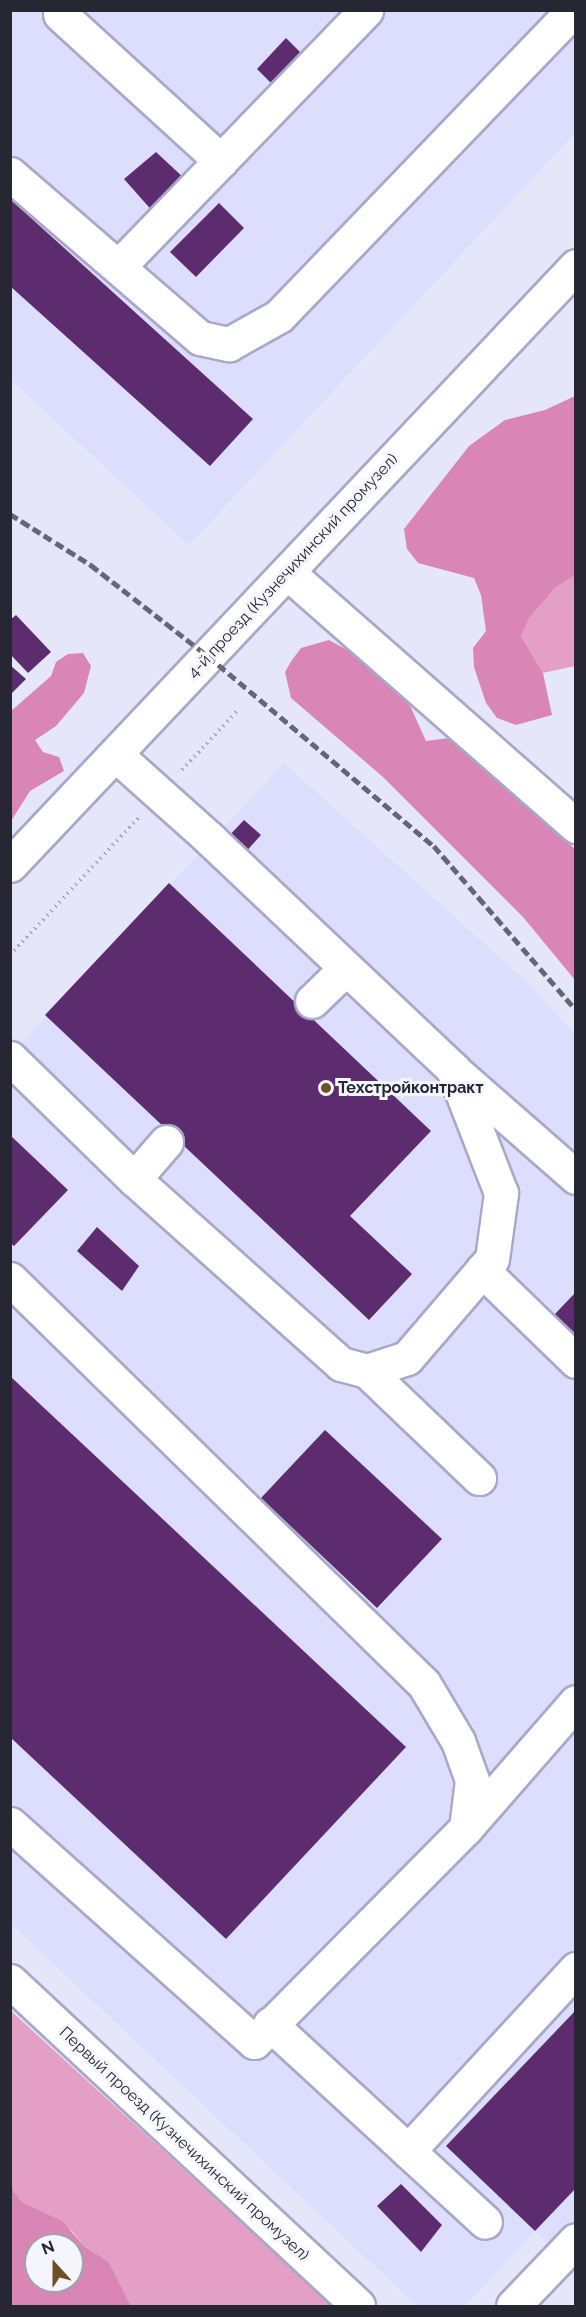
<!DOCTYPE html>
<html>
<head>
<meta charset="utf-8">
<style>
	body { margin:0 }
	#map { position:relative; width:586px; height:2317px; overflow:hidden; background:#e6e6fb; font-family:Raleway,sans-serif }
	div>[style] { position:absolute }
	.built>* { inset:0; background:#ddddfe }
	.green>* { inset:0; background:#e39fc4 }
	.forest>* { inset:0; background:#d985b5 }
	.building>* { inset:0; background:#5c2c6f }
	.path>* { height:4px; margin-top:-2px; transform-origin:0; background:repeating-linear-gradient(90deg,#a6a6b9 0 1.5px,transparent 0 6px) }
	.roads { filter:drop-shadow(2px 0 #a8a8c9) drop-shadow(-2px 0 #a8a8c9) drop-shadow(0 2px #a8a8c9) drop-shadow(0 -2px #a8a8c9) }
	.minor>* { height:33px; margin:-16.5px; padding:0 16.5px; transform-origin:16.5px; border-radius:16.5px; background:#fff }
	.rail>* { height:4.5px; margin-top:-2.25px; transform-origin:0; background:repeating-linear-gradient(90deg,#656575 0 9px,transparent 0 13.5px) }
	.dots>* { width:16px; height:16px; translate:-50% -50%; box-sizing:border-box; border:3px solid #f5f5fc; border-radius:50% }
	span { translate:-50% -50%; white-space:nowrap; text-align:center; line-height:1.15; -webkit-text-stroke:6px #f5f5fc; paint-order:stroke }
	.street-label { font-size:16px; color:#272734 }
	.poi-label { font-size:16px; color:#272734; font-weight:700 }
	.left { translate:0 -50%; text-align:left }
	.frame { position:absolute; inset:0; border:12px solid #272734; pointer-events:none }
	.north { position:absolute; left:24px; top:2233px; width:60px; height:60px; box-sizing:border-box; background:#f5f5fc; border:2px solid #a3a3ac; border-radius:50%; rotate:339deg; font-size:16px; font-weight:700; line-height:24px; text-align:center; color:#272734 }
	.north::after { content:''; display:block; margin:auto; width:21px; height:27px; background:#6e5024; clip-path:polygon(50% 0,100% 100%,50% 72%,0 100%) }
</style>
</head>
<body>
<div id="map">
	<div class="built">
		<div style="clip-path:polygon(10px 11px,575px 11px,575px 133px,189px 545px,11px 380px)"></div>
		<div style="clip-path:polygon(284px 763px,527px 982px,575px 1034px,575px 2270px,535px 2231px,465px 2306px,417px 2306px,11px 1924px,10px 1055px)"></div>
	</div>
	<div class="green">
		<div style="clip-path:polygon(575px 575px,575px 666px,543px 673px,521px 636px,530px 617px,555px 588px)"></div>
		<div style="clip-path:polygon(10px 2010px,333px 2306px,131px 2306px,109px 2262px,84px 2246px,72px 2231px,23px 2203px,14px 2192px,10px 2176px)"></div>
	</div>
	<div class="forest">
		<div style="clip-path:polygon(575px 396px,575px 575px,555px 588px,530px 617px,521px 636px,543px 673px,552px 715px,516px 725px,497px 718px,486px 703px,474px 667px,473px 648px,486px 631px,481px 595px,474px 578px,418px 563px,407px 549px,404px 529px,469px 446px,505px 420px,545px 410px)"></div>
		<div style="clip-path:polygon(329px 640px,362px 658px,408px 701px,426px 741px,457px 737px,575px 849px,575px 980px,523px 917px,383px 777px,291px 698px,285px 672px,292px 660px,301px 648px)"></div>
		<div style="clip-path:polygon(83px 653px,91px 666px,84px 693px,56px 726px,35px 740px,43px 752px,59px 757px,64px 771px,30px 791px,11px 821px,11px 711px,51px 676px,56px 662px,68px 654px)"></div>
		<div style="clip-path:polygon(evenodd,10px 2176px,14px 2192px,23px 2203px,62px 2221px,84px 2246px,109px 2262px,131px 2306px,11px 2306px,10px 2176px,36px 2245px,72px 2245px,72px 2281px,36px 2281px,36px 2245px)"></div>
	</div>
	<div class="building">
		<div style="clip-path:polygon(286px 38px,304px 56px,275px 87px,257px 69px)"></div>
		<div style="clip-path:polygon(156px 152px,185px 179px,155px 214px,124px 179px)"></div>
		<div style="clip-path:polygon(10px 199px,253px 419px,210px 466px,10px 286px)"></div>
		<div style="clip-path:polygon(219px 203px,244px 228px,196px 277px,170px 252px)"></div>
		<div style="clip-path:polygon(16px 615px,51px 652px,28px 673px,10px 654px,10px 620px)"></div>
		<div style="clip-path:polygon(10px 665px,26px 679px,10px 695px)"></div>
		<div style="clip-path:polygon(244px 820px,261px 835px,243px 855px,226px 839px)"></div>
		<div style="clip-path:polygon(169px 883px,431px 1131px,350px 1216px,412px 1274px,369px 1320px,45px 1015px)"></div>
		<div style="clip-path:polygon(10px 1135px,68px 1190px,14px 1246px,10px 1243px)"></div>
		<div style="clip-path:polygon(97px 1227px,139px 1266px,122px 1291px,77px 1251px)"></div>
		<div style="clip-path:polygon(576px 1292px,576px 1334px,554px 1315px)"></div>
		<div style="clip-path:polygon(10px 1376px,406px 1747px,226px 1939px,10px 1737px)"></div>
		<div style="clip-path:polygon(325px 1430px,442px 1539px,377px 1608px,261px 1498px)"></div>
		<div style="clip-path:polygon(576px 2010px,576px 2188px,535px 2231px,446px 2146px)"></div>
		<div style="clip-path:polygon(401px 2184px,442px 2225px,421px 2252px,377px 2206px)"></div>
	</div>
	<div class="path">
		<div style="left:182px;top:770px;width:81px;rotate:-47deg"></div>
		<div style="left:10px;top:955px;width:189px;rotate:-46.9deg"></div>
	</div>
	<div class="roads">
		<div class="minor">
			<div style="left:60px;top:14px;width:218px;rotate:42.4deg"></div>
			<div style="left:10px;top:174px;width:251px;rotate:40.8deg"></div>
			<div style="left:200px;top:338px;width:30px;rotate:12deg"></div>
			<div style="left:229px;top:344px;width:57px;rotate:-29.2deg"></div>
			<div style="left:279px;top:316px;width:424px;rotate:-46.1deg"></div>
			<div style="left:119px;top:266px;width:356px;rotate:-46deg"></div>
			<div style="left:287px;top:572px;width:385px;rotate:41.3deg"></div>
			<div style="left:10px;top:865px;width:824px;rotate:-46.62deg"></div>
			<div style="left:312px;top:1001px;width:47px;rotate:-44.1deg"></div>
			<div style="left:10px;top:1058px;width:173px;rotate:44.3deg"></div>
			<div style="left:134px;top:1179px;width:278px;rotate:41.8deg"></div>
			<div style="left:341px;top:1364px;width:27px;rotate:15deg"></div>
			<div style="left:367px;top:1371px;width:42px;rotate:-18deg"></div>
			<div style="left:407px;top:1358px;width:130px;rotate:-49.4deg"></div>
			<div style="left:492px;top:1259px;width:67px;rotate:-82.2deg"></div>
			<div style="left:501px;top:1193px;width:133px;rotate:-111.2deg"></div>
			<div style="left:453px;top:1069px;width:335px;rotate:-136.6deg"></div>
			<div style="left:210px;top:839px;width:127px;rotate:-138.2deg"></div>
			<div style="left:457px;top:1073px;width:158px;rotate:41.2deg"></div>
			<div style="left:134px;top:1179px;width:49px;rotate:-49.1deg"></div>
			<div style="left:482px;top:1270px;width:131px;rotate:44.1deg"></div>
			<div style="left:10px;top:1279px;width:579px;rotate:44.37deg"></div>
			<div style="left:424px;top:1684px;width:66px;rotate:59.2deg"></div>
			<div style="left:458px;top:1741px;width:41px;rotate:70.3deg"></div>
			<div style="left:472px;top:1780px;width:48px;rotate:97.1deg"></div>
			<div style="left:466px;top:1828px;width:301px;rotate:134.7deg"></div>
			<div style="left:254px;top:2042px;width:327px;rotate:-138.2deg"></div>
			<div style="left:367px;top:1371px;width:155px;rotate:43.7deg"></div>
			<div style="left:466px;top:1828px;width:167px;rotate:-48.9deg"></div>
			<div style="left:10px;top:1981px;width:476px;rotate:43deg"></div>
			<div style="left:270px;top:2024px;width:292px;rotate:42.6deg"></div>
			<div style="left:408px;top:2151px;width:248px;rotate:-47.3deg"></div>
			<div style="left:513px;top:2306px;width:91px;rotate:-46.3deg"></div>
		</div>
	</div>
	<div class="rail">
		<div style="left:10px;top:514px;width:96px;rotate:32.2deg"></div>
		<div style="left:91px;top:565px;width:148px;rotate:37.9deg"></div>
		<div style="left:208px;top:656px;width:295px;rotate:40.1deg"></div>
		<div style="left:434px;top:846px;width:217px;rotate:49.1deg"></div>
	</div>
	<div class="dots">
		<div style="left:326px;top:1088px;background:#6e5024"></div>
	</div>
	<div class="street-label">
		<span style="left:293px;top:566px;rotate:-47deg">4-й проезд (Кузнечихинский промузел)</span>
		<span style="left:184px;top:2144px;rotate:43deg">Первый проезд (Кузнечихинский промузел)</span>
	</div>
	<div class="poi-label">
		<span class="left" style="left:338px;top:1088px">Техстройконтракт</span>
	</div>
	<div class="frame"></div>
	<div class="north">N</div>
</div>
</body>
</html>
